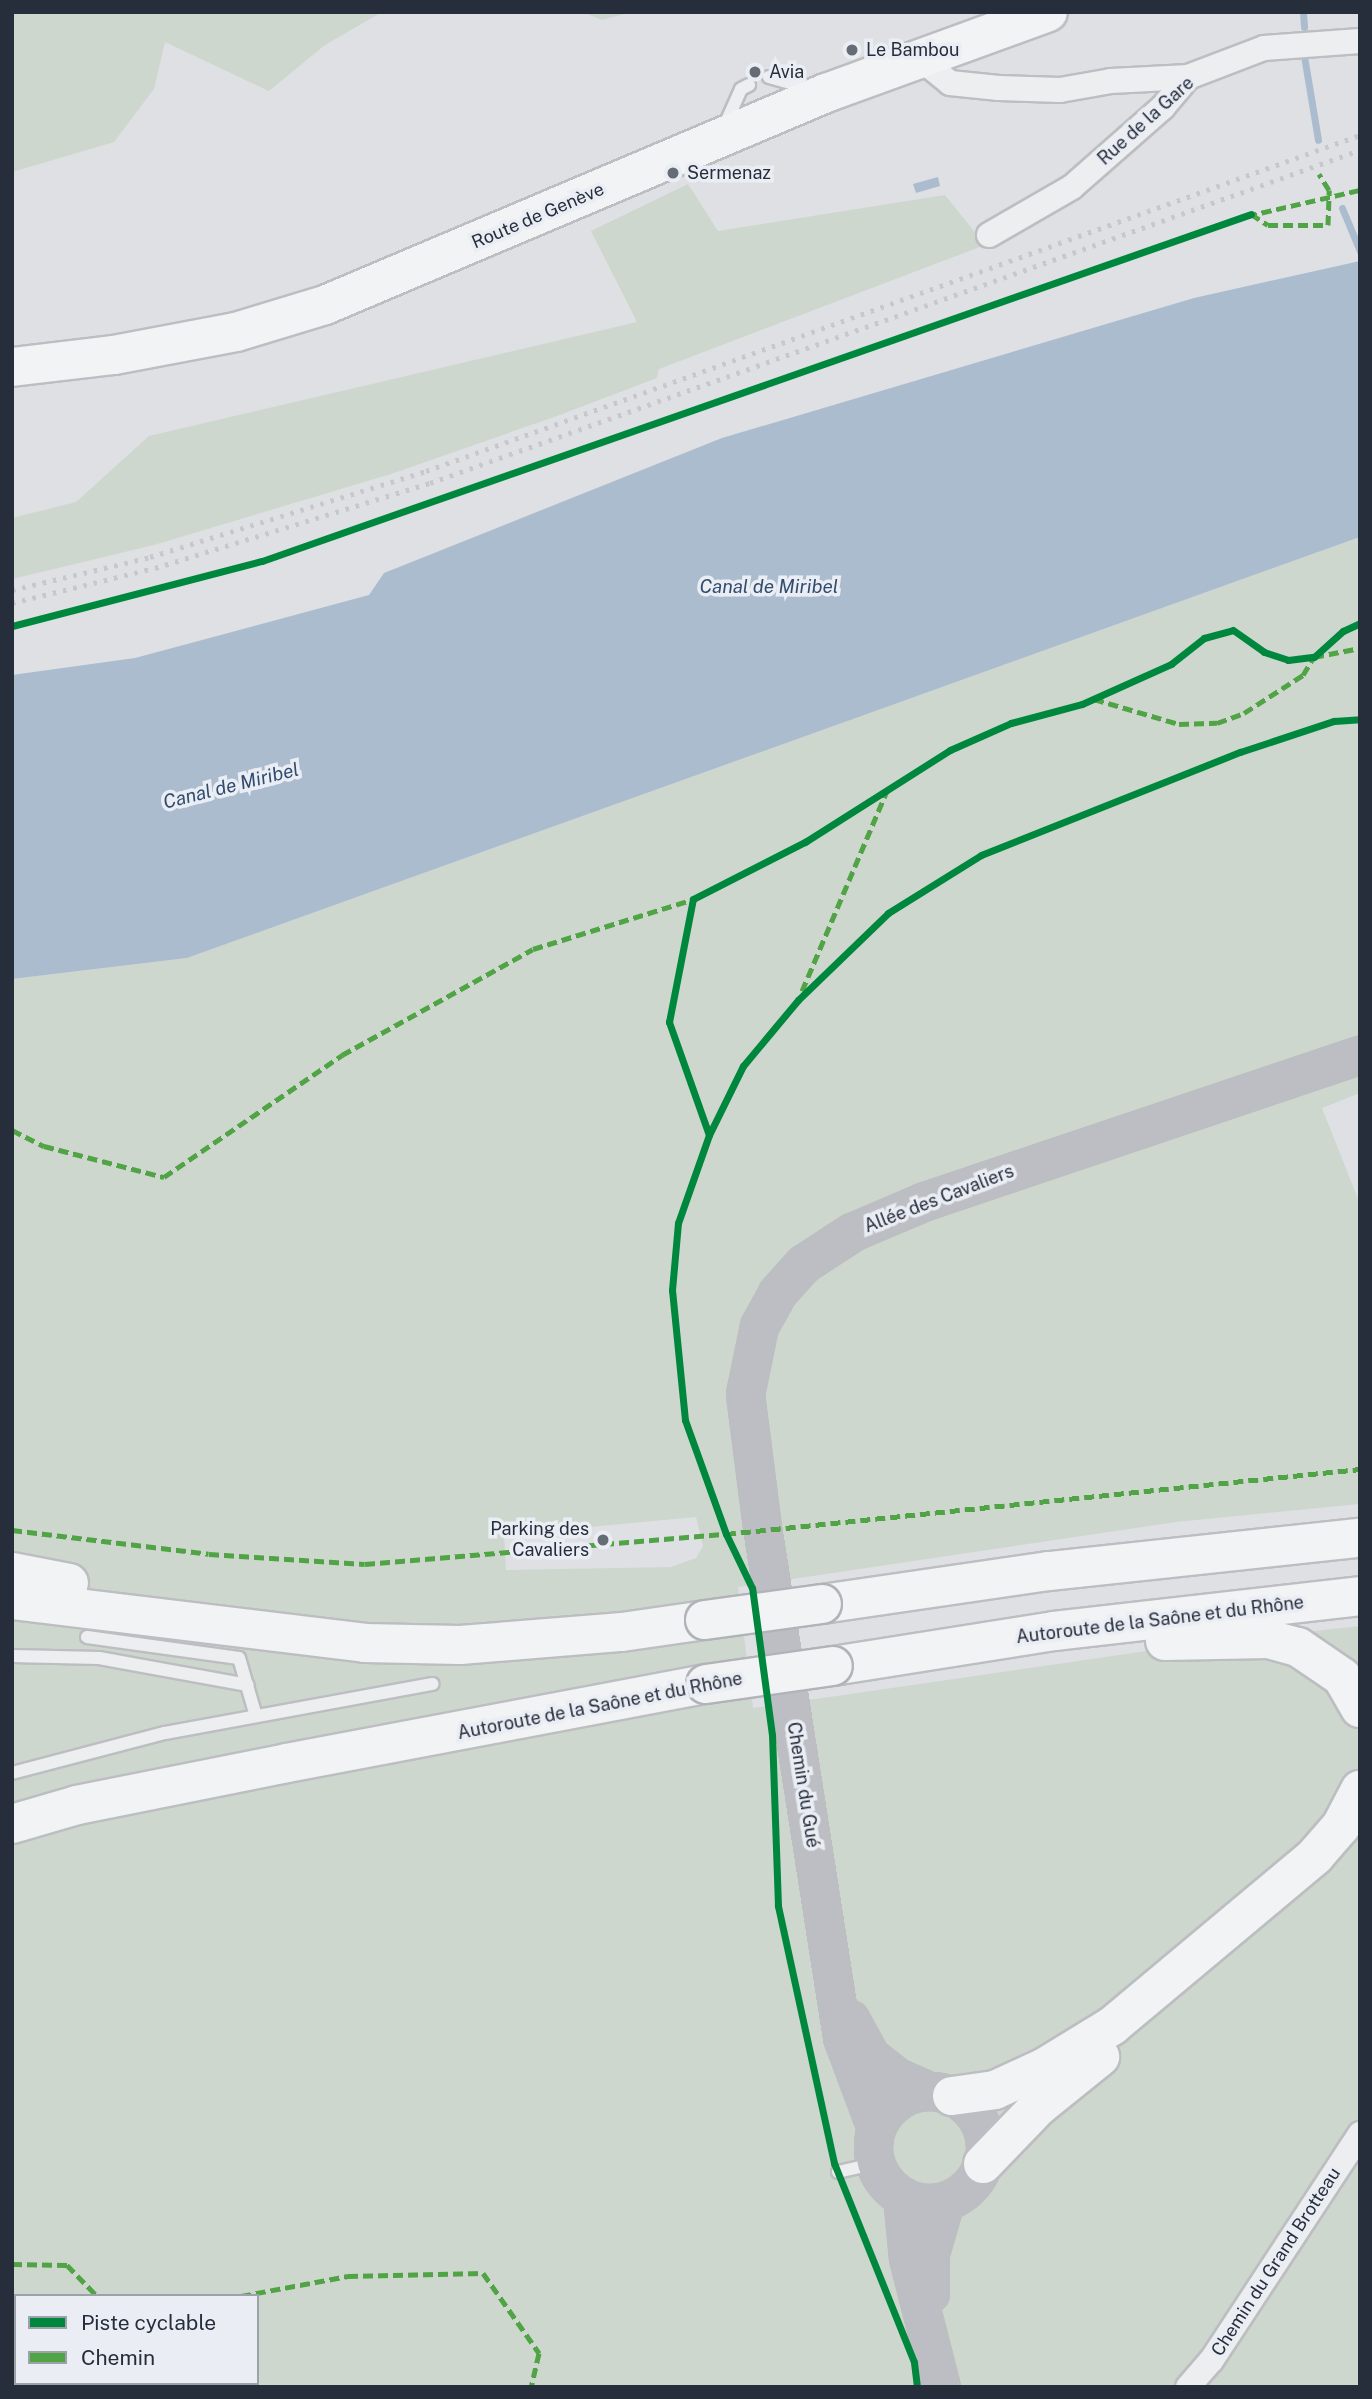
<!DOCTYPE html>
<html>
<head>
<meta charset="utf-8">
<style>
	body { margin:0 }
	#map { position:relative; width:1372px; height:2399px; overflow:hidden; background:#dee0e3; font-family:"Public Sans",sans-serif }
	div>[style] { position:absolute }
	.green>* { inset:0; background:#ced7ce }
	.water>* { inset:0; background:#acbccf }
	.stream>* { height:7px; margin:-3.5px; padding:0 3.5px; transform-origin:3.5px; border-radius:3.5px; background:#acbccf }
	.roads { filter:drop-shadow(2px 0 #bcbec1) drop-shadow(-2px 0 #bcbec1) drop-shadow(0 2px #bcbec1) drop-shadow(0 -2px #bcbec1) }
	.lane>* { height:12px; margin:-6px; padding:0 6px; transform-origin:6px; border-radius:6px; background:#edeef0 }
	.street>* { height:24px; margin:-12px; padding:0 12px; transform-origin:12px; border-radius:12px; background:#edeef0 }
	.secondary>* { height:35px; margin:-17.5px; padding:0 17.5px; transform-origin:17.5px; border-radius:17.5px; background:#bcbec3 }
	.secondary>.ring { margin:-17.5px; padding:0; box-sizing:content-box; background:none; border:35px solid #bcbec3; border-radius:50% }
	.primary>* { height:38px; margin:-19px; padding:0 19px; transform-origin:19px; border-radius:19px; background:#f2f3f4 }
	.highway>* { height:38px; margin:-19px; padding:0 19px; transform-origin:19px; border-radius:19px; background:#f2f3f4 }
	.rail>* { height:5px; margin-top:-2.5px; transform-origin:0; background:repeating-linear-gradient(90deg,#c7c8cb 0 3.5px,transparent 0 10.5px) }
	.bridges { filter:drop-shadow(2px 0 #b0b3b8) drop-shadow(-2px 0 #b0b3b8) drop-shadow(0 2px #b0b3b8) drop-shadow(0 -2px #b0b3b8) }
	.highway-bridge>* { height:38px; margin:-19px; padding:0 19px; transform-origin:19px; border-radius:19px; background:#f2f3f4 }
	.quiet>* { height:5px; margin-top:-2.5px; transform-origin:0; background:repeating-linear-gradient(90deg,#50a445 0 10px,transparent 0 15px) }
	.cycleway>* { height:7px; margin:-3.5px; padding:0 3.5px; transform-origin:3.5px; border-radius:3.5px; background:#00873e }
	.dots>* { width:19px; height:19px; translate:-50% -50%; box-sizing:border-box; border:4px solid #eaeef4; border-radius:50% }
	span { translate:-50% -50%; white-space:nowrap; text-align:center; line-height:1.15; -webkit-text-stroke:7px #eaeef4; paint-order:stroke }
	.poi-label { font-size:18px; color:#262d3b }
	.left { translate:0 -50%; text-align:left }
	.right { translate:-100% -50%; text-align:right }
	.street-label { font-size:18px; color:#262d3b }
	.water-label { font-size:19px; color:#314c6e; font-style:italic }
	.frame { position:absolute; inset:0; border:14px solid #262d3b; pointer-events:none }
	.legend { position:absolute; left:14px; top:2294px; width:245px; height:91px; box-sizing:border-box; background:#eaeef4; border:2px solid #9ca1aa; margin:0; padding:9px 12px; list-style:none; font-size:21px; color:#262d3b }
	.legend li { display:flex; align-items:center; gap:14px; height:35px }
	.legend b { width:35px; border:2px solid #9ca1aa }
</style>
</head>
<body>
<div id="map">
	<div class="green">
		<div style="clip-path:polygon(12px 12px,382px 12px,325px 45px,269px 91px,165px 42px,154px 89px,114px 142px,12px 172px)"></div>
		<div style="clip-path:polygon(583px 12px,631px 12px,602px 20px)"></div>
		<div style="clip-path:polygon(688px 184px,718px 231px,945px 195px,985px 245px,659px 369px,657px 378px,557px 416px,391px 474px,154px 545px,12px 579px,12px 518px,76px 502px,149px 436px,637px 322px,591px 231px)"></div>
		<div style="clip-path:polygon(evenodd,1360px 537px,1360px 1093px,1322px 1108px,1360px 1204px,1360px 1504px,1176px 1522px,738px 1587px,753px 1708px,1202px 1643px,1360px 1626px,1360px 2387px,12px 2387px,12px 979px,187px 958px,1360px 537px,696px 1517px,703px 1546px,696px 1558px,671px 1567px,506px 1570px,504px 1535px,696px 1517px,1360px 537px,16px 2296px,257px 2296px,257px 2383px,16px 2383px,16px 2296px)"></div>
	</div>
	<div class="water">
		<div style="clip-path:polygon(938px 177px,940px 186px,916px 193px,913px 184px)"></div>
		<div style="clip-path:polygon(1360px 261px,1360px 537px,187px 958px,12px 979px,12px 675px,135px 658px,369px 595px,384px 573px,722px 438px,1194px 298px)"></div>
	</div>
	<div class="stream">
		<div style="left:1303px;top:12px;width:15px;rotate:86deg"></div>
		<div style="left:1304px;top:56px;width:85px;rotate:80.5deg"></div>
		<div style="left:1342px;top:208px;width:47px;rotate:67.3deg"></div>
	</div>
	<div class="roads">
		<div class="lane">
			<div style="left:769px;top:77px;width:45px;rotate:15.6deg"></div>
			<div style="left:725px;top:125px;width:39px;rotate:-66deg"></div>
			<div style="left:741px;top:89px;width:9px;rotate:-27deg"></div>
			<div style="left:87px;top:1637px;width:153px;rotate:7.9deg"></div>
			<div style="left:239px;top:1658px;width:60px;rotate:73.7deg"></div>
			<div style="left:12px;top:1656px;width:87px;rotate:1.3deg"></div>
			<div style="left:99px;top:1658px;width:151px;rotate:10.3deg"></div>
			<div style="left:12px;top:1773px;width:158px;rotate:-14.7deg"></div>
			<div style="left:165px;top:1733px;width:272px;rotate:-10.4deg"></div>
			<div style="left:838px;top:2172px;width:39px;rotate:-13deg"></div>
		</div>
		<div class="street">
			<div style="left:923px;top:61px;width:35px;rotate:39deg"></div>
			<div style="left:950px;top:83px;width:49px;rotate:5.8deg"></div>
			<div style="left:999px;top:88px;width:61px;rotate:1.9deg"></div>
			<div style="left:1060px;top:90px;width:52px;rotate:-10deg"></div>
			<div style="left:1111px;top:81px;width:77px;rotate:-3deg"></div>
			<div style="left:989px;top:235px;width:96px;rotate:-30deg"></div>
			<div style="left:1072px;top:187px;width:121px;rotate:-41.3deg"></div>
			<div style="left:1163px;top:107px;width:39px;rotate:-50deg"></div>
			<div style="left:1188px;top:77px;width:81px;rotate:-20.9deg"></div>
			<div style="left:1264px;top:48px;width:96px;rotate:-4.2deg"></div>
			<div style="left:1188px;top:2387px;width:35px;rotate:-49deg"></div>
			<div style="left:1211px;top:2361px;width:272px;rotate:-56.7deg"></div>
		</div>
		<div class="secondary">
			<div style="left:850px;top:2019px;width:42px;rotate:61.6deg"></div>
			<div style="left:870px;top:2056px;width:34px;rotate:38deg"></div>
			<div style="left:897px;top:2077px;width:35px;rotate:24deg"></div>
			<div class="ring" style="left:873px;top:2091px;width:77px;height:77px"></div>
			<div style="left:876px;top:2128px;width:97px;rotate:-110.5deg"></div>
			<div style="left:842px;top:2037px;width:516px;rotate:-98.91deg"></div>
			<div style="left:762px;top:1527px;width:134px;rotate:-97.3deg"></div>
			<div style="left:745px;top:1394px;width:69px;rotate:-78.4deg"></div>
			<div style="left:759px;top:1326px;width:38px;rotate:-61deg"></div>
			<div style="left:777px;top:1293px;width:39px;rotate:-48deg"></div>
			<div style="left:803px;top:1264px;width:59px;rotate:-33.1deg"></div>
			<div style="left:852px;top:1232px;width:79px;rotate:-23deg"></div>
			<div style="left:925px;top:1201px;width:459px;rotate:-18.6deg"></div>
			<div style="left:902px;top:2196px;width:62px;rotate:84.5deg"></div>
			<div style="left:908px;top:2258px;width:133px;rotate:75.7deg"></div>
			<div style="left:930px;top:2293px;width:40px;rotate:-90deg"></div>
			<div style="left:930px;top:2253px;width:54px;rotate:-73.9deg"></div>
		</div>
		<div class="primary">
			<div style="left:12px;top:367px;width:103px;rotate:-6.7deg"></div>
			<div style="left:114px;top:355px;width:124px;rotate:-10.7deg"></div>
			<div style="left:236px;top:332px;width:93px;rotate:-16.9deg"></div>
			<div style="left:325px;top:305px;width:544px;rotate:-22.94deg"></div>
			<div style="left:826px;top:93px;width:236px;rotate:-20deg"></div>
		</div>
		<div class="highway">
			<div style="left:12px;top:1572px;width:58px;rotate:10.9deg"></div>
			<div style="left:12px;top:1600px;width:356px;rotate:6.9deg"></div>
			<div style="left:365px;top:1643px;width:95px;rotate:1.2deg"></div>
			<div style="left:460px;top:1645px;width:163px;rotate:-4.6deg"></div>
			<div style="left:622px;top:1632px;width:84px;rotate:-8.2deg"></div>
			<div style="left:822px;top:1604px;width:229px;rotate:-8.3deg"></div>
			<div style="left:1049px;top:1571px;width:313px;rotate:-6.1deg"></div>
			<div style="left:1165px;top:1641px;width:103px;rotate:-1.1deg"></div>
			<div style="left:1268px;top:1639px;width:31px;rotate:15deg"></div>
			<div style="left:1298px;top:1647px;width:53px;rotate:34.3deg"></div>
			<div style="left:1342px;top:1677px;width:36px;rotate:60deg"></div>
			<div style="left:833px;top:1666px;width:224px;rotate:-9deg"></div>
			<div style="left:1054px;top:1631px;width:308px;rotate:-6.5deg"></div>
			<div style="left:12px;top:1824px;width:68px;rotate:-16.3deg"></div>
			<div style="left:77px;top:1805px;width:214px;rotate:-11.3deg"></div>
			<div style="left:287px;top:1763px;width:426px;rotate:-10.7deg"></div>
			<div style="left:952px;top:2096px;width:43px;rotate:-7.9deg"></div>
			<div style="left:995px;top:2090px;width:55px;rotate:-24.7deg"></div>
			<div style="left:1045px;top:2067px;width:79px;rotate:-31.5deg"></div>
			<div style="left:1112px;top:2026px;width:265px;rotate:-39.9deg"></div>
			<div style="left:1315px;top:1856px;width:40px;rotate:-49deg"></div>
			<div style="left:1341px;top:1826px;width:41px;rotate:-62.2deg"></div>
			<div style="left:983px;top:2164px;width:79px;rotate:-46deg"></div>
			<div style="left:1038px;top:2107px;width:80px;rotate:-38.9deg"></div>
		</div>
	</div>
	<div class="rail">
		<div style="left:12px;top:590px;width:142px;rotate:-13.4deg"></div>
		<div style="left:150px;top:557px;width:289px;rotate:-17.3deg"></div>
		<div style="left:426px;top:471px;width:993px;rotate:-19.79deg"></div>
		<div style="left:12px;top:603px;width:147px;rotate:-13.8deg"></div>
		<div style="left:155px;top:568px;width:288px;rotate:-17.2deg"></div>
		<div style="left:430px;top:483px;width:988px;rotate:-19.7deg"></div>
	</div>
	<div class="bridges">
		<div class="highway-bridge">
			<div style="left:705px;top:1620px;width:118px;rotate:-7.8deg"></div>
			<div style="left:706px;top:1684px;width:128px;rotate:-8.1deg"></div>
		</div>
	</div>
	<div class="quiet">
		<div style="left:1251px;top:214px;width:20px;rotate:33deg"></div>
		<div style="left:1268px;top:225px;width:60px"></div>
		<div style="left:1328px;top:225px;width:35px;rotate:-88deg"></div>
		<div style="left:1329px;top:190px;width:19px;rotate:-122deg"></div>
		<div style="left:1247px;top:216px;width:116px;rotate:-13deg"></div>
		<div style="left:1094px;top:699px;width:89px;rotate:16.4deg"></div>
		<div style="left:1179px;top:724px;width:38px;rotate:-2deg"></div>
		<div style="left:1217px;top:723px;width:29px;rotate:-20deg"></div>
		<div style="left:1244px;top:713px;width:70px;rotate:-32.8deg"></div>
		<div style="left:1303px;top:675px;width:21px;rotate:-59deg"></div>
		<div style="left:1314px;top:657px;width:47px;rotate:-11.1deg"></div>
		<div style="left:802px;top:991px;width:217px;rotate:-67deg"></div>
		<div style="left:12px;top:1130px;width:36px;rotate:27deg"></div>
		<div style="left:44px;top:1146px;width:124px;rotate:14.5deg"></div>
		<div style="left:164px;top:1177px;width:216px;rotate:-34.4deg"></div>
		<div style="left:342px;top:1055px;width:218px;rotate:-29deg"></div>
		<div style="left:533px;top:949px;width:170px;rotate:-17.2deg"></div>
		<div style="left:12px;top:1530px;width:198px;rotate:6.9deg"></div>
		<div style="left:209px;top:1554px;width:156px;rotate:3.7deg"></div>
		<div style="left:365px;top:1564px;width:362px;rotate:-4.8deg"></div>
		<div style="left:726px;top:1534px;width:637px;rotate:-5.85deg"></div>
		<div style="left:12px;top:2264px;width:55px;rotate:1deg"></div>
		<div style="left:67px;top:2265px;width:43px;rotate:45.9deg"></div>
		<div style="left:241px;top:2296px;width:109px;rotate:-10.6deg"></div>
		<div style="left:348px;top:2276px;width:135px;rotate:-1.3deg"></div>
		<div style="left:483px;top:2273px;width:98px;rotate:55deg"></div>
		<div style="left:539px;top:2353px;width:35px;rotate:103deg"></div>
	</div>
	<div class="cycleway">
		<div style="left:12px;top:626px;width:258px;rotate:-14.6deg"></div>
		<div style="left:262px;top:561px;width:1048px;rotate:-19.33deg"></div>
		<div style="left:709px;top:1135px;width:77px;rotate:-63.8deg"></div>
		<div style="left:743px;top:1066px;width:86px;rotate:-50.2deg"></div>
		<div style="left:798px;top:1000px;width:125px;rotate:-44deg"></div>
		<div style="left:888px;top:913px;width:110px;rotate:-31.9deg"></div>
		<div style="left:981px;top:855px;width:279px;rotate:-21.7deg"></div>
		<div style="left:1240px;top:752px;width:99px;rotate:-18.3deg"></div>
		<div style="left:1334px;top:721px;width:26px;rotate:-4deg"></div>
		<div style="left:917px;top:2387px;width:25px;rotate:-97deg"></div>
		<div style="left:914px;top:2362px;width:214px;rotate:-111.9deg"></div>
		<div style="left:834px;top:2163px;width:263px;rotate:-102.3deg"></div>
		<div style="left:778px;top:1906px;width:171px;rotate:-92deg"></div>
		<div style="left:772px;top:1735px;width:148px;rotate:-97.7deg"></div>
		<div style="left:752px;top:1588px;width:60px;rotate:-115.7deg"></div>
		<div style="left:726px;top:1534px;width:121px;rotate:-109.8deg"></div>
		<div style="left:685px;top:1420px;width:131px;rotate:-95.7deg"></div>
		<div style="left:672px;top:1290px;width:67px;rotate:-84.9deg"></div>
		<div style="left:678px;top:1223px;width:93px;rotate:-70.6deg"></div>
		<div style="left:709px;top:1135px;width:120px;rotate:-109.5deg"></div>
		<div style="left:669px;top:1022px;width:125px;rotate:-79deg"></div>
		<div style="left:693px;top:899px;width:126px;rotate:-27deg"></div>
		<div style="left:805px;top:842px;width:172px;rotate:-32.4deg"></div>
		<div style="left:950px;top:750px;width:67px;rotate:-23.9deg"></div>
		<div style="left:1011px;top:723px;width:73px;rotate:-15deg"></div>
		<div style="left:1082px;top:704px;width:98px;rotate:-24.2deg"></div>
		<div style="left:1171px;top:664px;width:42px;rotate:-38.2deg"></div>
		<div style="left:1204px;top:638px;width:30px;rotate:-15deg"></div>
		<div style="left:1233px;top:630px;width:38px;rotate:35deg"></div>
		<div style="left:1264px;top:652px;width:25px;rotate:18deg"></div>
		<div style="left:1288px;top:660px;width:26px;rotate:-7deg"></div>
		<div style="left:1314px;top:657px;width:39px;rotate:-42deg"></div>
		<div style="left:1343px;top:631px;width:19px;rotate:-25deg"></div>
	</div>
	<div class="dots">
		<div style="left:852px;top:50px;background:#666c76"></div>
		<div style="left:755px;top:72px;background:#666c76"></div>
		<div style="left:673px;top:173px;background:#666c76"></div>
		<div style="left:603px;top:1540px;background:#666c76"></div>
	</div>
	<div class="poi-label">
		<span class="left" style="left:866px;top:50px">Le Bambou</span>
		<span class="left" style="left:769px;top:72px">Avia</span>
		<span class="left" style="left:687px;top:173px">Sermenaz</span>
		<span class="right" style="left:589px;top:1540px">Parking des<br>Cavaliers</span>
	</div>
	<div class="street-label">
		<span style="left:1146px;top:121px;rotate:-42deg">Rue de la Gare</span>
		<span style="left:538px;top:216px;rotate:-23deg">Route de Genève</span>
		<span style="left:939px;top:1199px;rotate:-21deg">Allée des Cavaliers</span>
		<span style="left:1160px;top:1620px;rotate:-7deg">Autoroute de la Saône et du Rhône</span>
		<span style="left:600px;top:1706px;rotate:-11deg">Autoroute de la Saône et du Rhône</span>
		<span style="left:803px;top:1785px;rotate:81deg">Chemin du Gué</span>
		<span style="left:1276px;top:2262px;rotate:-57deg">Chemin du Grand Brotteau</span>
	</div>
	<div class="water-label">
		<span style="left:769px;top:587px">Canal de Miribel</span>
		<span style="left:231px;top:786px;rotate:-14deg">Canal de Miribel</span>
	</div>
	<div class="frame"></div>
	<ul class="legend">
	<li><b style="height:9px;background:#00873e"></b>Piste cyclable</li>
	<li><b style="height:9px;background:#50a445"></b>Chemin</li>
	</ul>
</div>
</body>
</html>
